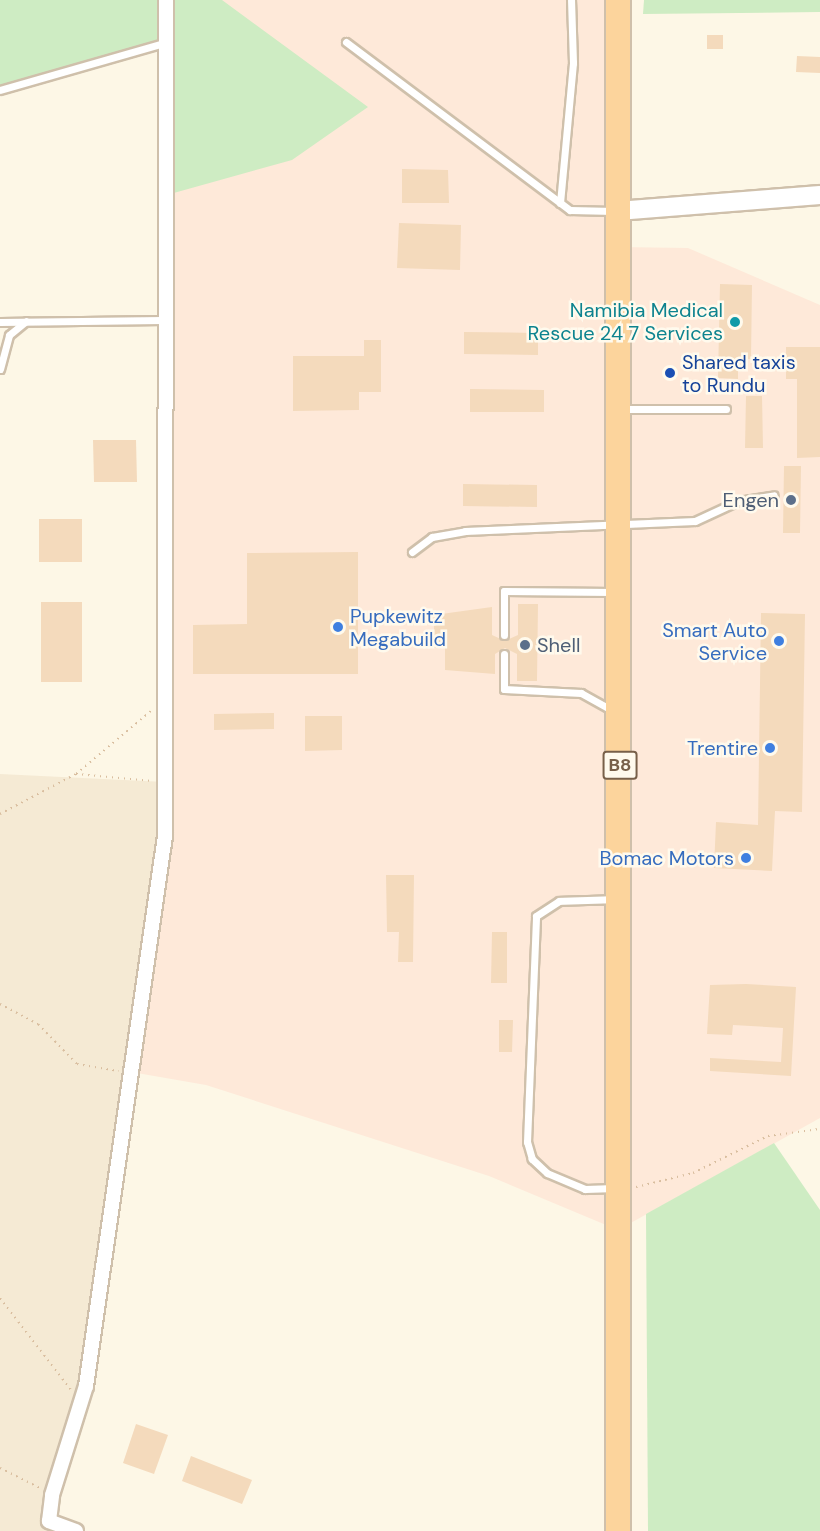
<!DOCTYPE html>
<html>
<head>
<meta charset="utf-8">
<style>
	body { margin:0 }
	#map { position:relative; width:820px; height:1531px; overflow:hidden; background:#fdf7e6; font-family:"DM Sans",sans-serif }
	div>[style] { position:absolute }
	.residential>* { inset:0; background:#f5ead4 }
	.commercial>* { inset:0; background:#fee9d9 }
	.green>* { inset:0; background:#ceecc3 }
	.building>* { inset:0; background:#f4dabc }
	.path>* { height:2px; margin-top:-1px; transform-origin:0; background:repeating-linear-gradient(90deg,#d9be9f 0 1.5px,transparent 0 6px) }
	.roads { filter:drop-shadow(2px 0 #cfc0ab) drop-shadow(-2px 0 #cfc0ab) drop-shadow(0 2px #cfc0ab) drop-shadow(0 -2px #cfc0ab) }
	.service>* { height:7px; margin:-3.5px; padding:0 3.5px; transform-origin:3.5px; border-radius:3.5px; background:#fff }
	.minor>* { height:14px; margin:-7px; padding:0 7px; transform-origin:7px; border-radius:7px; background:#fff }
	.tertiary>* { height:18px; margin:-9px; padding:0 9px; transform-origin:9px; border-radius:9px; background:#fff }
	.trunk>* { height:24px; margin:-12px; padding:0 12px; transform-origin:12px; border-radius:12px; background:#fcd49c }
	.dots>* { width:16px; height:16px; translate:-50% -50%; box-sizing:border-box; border:3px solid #fffaed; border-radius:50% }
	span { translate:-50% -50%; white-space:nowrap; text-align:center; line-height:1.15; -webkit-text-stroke:5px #fffaed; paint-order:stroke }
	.shield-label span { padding:2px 4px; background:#fffaed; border:2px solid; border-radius:4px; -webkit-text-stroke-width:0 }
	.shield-label { font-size:18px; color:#786049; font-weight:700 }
	.culture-label { font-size:20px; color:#0d838f }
	.right { translate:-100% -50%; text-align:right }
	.transit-label { font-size:20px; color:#164399 }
	.left { translate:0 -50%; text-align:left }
	.service-label { font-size:20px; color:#4e5e75 }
	.shop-label { font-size:20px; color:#366cbe }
</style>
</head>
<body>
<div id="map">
	<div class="residential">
		<div style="clip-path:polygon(0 774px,165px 782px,165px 836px,86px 1386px,49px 1531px,0 1531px)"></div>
	</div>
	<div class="commercial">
		<div style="clip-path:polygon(164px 0,618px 0,617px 247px,688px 248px,820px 305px,820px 1118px,618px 1230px,489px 1176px,206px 1085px,131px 1072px,165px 836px)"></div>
	</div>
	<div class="green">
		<div style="clip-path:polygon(0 0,222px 0,368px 107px,292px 160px,163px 196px,164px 43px,0 90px)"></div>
		<div style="clip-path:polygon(644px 0,820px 0,820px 12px,643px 14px)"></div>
		<div style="clip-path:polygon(774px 1143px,820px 1210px,820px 1531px,648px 1531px,646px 1214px)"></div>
	</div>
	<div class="building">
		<div style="clip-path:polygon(707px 35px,723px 35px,723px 49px,707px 49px)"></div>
		<div style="clip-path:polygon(797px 56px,820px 57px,820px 73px,796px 72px)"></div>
		<div style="clip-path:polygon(402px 169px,448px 170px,449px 203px,402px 203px)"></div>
		<div style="clip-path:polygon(399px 223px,461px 225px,460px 270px,397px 268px)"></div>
		<div style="clip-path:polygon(720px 284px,752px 285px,751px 359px,738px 359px,738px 379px,718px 378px)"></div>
		<div style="clip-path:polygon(464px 332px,538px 333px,538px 355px,464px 354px)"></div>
		<div style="clip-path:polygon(364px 340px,381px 340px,381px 392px,359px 392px,359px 410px,293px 411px,293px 356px,364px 356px)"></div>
		<div style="clip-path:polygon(786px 347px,820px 347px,820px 457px,797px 458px,797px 379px,786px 379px)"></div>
		<div style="clip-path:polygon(470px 389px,544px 390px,544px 412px,470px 412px)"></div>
		<div style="clip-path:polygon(746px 396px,762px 396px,763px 448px,745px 448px)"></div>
		<div style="clip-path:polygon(93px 440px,136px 440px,137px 482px,94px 482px)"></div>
		<div style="clip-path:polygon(784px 466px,801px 466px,800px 533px,783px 533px)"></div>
		<div style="clip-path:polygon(463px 484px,537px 485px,537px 507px,463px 506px)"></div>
		<div style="clip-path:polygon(39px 519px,82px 519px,82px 562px,39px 562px)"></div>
		<div style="clip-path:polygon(358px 552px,358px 674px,193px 674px,193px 625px,247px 624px,247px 553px)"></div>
		<div style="clip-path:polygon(41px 602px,82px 602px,82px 682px,41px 682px)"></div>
		<div style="clip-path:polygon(518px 604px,538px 604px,537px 681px,517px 681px,517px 654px,505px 648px,495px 654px,495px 674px,445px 670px,445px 648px,434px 648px,434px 615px,492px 607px,492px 635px,505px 641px,518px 635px)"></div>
		<div style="clip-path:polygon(761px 613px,805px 614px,802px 812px,775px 811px,772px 871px,714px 868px,716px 822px,758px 825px)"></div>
		<div style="clip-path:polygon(274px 713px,274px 729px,214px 730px,214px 714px)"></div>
		<div style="clip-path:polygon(305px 716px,342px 716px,342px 750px,305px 751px)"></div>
		<div style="clip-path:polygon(386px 875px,414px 875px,413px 962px,398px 962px,399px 932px,387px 932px)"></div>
		<div style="clip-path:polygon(492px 932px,507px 932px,507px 983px,491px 983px)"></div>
		<div style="clip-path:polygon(746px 984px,796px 987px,791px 1076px,710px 1071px,710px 1058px,781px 1062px,783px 1028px,733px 1025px,732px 1035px,707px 1034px,710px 985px)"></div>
		<div style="clip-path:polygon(499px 1020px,513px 1020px,512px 1052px,499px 1052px)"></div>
		<div style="clip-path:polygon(136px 1424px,168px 1435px,154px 1474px,123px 1463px)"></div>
		<div style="clip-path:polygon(191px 1456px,252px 1480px,242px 1504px,182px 1481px)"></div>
	</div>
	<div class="path">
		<div style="left:76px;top:774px;width:99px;rotate:-40.1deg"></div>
		<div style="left:0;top:814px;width:86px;rotate:-27.8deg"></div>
		<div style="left:76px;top:774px;width:77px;rotate:5.2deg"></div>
		<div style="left:0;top:1004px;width:43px;rotate:27.8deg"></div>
		<div style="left:38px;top:1024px;width:56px;rotate:45.7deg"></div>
		<div style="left:77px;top:1064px;width:42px;rotate:9.7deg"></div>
		<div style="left:636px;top:1187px;width:59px;rotate:-13.8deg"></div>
		<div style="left:693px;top:1173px;width:84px;rotate:-26.3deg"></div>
		<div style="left:768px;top:1136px;width:52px;rotate:-7.7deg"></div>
		<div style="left:0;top:1298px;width:116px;rotate:52.3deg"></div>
		<div style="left:0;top:1468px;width:45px;rotate:26.6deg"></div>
	</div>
	<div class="roads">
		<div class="service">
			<div style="left:346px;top:42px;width:280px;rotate:36.9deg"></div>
			<div style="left:570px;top:210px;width:44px;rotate:1.3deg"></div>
			<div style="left:0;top:90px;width:171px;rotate:-16deg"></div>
			<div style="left:560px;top:203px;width:141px;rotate:-84.7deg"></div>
			<div style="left:573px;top:63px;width:63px;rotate:-91.8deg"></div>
			<div style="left:0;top:322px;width:163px;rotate:-0.7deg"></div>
			<div style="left:0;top:369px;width:35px;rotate:-75deg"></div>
			<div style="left:9px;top:335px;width:22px;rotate:-39deg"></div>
			<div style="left:623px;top:409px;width:103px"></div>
			<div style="left:412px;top:552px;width:25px;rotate:-37deg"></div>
			<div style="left:432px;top:537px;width:34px;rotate:-10deg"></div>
			<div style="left:465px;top:531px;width:230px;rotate:-2.5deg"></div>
			<div style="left:695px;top:521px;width:47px;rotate:-24.9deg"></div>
			<div style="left:738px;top:501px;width:36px;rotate:-9deg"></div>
			<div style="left:504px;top:635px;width:44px;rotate:-90deg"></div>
			<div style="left:504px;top:591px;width:109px;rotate:0.5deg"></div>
			<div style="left:504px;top:654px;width:35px;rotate:90deg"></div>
			<div style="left:504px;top:689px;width:77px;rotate:3deg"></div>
			<div style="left:581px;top:693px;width:37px;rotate:29deg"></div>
			<div style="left:615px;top:1188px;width:30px;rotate:178deg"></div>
			<div style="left:585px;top:1189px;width:41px;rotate:-157.2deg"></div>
			<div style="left:547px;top:1173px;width:21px;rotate:-137deg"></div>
			<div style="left:532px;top:1159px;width:18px;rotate:-106deg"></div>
			<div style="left:527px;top:1142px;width:226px;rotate:-87.7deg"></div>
			<div style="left:536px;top:916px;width:27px;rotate:-33deg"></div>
			<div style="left:559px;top:901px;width:56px;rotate:-2deg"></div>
		</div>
		<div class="minor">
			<div style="left:76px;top:1531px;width:29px;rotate:-160deg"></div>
			<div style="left:49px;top:1521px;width:26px;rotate:-83deg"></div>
			<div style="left:52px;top:1495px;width:114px;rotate:-72.7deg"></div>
			<div style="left:86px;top:1386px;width:556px;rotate:-81.83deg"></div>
			<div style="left:165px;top:836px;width:836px;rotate:-89.93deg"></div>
		</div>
		<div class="tertiary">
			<div style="left:617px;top:211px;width:204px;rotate:-4.5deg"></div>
		</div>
		<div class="trunk">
			<div style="left:618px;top:0;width:1531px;rotate:90deg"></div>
		</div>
	</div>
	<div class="dots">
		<div style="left:735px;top:322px;background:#0f9aa8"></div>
		<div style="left:670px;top:373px;background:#1a4fb4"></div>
		<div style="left:791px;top:500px;background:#5c6f8a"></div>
		<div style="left:338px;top:627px;background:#3f7fe0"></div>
		<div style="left:779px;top:641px;background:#3f7fe0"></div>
		<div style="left:525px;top:645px;background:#5c6f8a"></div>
		<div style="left:770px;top:748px;background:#3f7fe0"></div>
		<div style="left:746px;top:858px;background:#3f7fe0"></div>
	</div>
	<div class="shield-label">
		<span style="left:620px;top:765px">B8</span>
	</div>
	<div class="culture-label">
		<span class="right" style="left:723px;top:322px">Namibia Medical<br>Rescue 24 7 Services</span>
	</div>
	<div class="transit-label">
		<span class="left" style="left:682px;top:374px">Shared taxis<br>to Rundu</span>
	</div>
	<div class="service-label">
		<span class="right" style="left:779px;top:500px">Engen</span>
		<span class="left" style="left:537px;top:645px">Shell</span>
	</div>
	<div class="shop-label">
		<span class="left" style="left:350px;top:628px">Pupkewitz<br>Megabuild</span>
		<span class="right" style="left:767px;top:642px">Smart Auto<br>Service</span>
		<span class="right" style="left:758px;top:748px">Trentire</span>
		<span class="right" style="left:734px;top:858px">Bomac Motors</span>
	</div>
</div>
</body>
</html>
